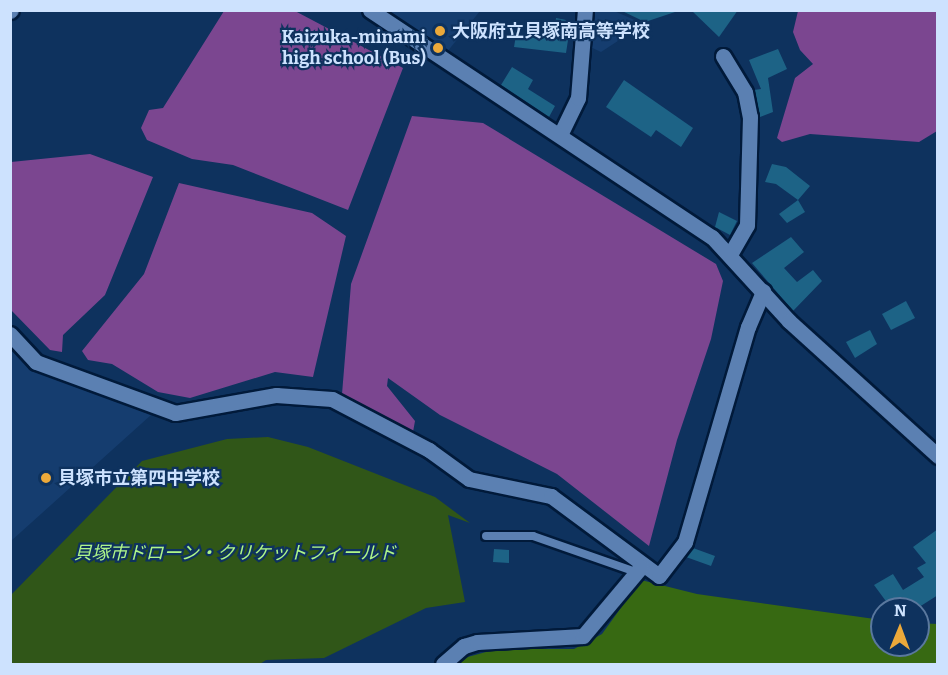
<!DOCTYPE html>
<html>
<head>
<meta charset="utf-8">
<style>
	body { margin:0 }
	#map { position:relative; width:948px; height:675px; overflow:hidden; background:#0e325e; font-family:Bitter,"Noto Sans JP",serif }
	div>[style] { position:absolute }
	.built>* { inset:0; background:#153d6f }
	.green>* { inset:0; background:#305618 }
	.forest>* { inset:0; background:#376912 }
	.water>* { inset:0; background:#7b4690 }
	.building>* { inset:0; background:#1d6386 }
	.roads { filter:drop-shadow(2px 0 #011a3a) drop-shadow(-2px 0 #011a3a) drop-shadow(0 2px #011a3a) drop-shadow(0 -2px #011a3a) }
	.lane>* { height:8px; margin:-4px; padding:0 4px; transform-origin:4px; border-radius:4px; background:#5b80b2 }
	.street>* { height:15px; margin:-7.5px; padding:0 7.5px; transform-origin:7.5px; border-radius:7.5px; background:#5b80b2 }
	.secondary>* { height:15px; margin:-7.5px; padding:0 7.5px; transform-origin:7.5px; border-radius:7.5px; background:#5b80b2 }
	.dots>* { width:16px; height:16px; translate:-50% -50%; box-sizing:border-box; border:3px solid #0e325e; border-radius:50% }
	span { translate:-50% -50%; white-space:nowrap; text-align:center; line-height:1.15; -webkit-text-stroke:4.5px #0e325e; paint-order:stroke }
	.poi-label { font-size:18px; color:#cde2fe; font-weight:700 }
	.left { translate:0 -50%; text-align:left }
	.right { translate:-100% -50%; text-align:right }
	.park-label { font-size:18px; color:#aff689; font-style:italic }
	.frame { position:absolute; inset:0; border:12px solid #cde2fe; pointer-events:none }
	.north { position:absolute; left:870px; top:597px; width:60px; height:60px; box-sizing:border-box; background:#0e325e; border:2px solid #5a789e; border-radius:50%; rotate:1deg; font-size:16px; font-weight:700; line-height:24px; text-align:center; color:#cde2fe }
	.north::after { content:''; display:block; margin:auto; width:21px; height:27px; background:#eca93a; clip-path:polygon(50% 0,100% 100%,50% 72%,0 100%) }
</style>
</head>
<body>
<div id="map">
	<div class="built">
		<div style="clip-path:polygon(385px 11px,480px 11px,447px 52px)"></div>
		<div style="clip-path:polygon(589px 11px,614px 11px,644px 24px,601px 52px,586px 45px)"></div>
		<div style="clip-path:polygon(10px 345px,31px 368px,151px 415px,11px 541px)"></div>
	</div>
	<div class="green">
		<div style="clip-path:polygon(268px 437px,308px 447px,435px 497px,470px 523px,448px 515px,465px 602px,426px 608px,324px 658px,266px 660px,260px 664px,11px 664px,11px 595px,142px 461px,227px 439px)"></div>
	</div>
	<div class="forest">
		<div style="clip-path:polygon(641px 580px,697px 594px,882px 620px,882px 645px,918px 645px,918px 623px,937px 624px,937px 664px,458px 664px,464px 658px,497px 649px,574px 649px,602px 634px)"></div>
	</div>
	<div class="water">
		<div style="clip-path:polygon(224px 11px,295px 11px,403px 68px,348px 210px,233px 165px,192px 159px,147px 140px,141px 128px,149px 110px,163px 108px)"></div>
		<div style="clip-path:polygon(798px 11px,937px 11px,937px 131px,919px 142px,810px 134px,782px 142px,777px 138px,795px 78px,813px 64px,800px 50px,793px 32px)"></div>
		<div style="clip-path:polygon(412px 116px,483px 123px,716px 264px,723px 281px,711px 339px,677px 440px,649px 546px,557px 474px,440px 415px,388px 378px,387px 386px,415px 421px,413px 432px,342px 394px,351px 284px)"></div>
		<div style="clip-path:polygon(90px 154px,153px 177px,105px 295px,63px 335px,62px 352px,50px 350px,11px 310px,11px 162px)"></div>
		<div style="clip-path:polygon(179px 183px,312px 213px,346px 236px,313px 377px,275px 372px,190px 398px,158px 392px,112px 364px,88px 360px,82px 351px,144px 274px)"></div>
	</div>
	<div class="building">
		<div style="clip-path:polygon(620px 10px,675px 10px,675px 12px,645px 22px)"></div>
		<div style="clip-path:polygon(691px 10px,738px 10px,719px 37px)"></div>
		<div style="clip-path:polygon(556px 18px,571px 21px,566px 53px,514px 47px,516px 35px,554px 39px)"></div>
		<div style="clip-path:polygon(778px 49px,787px 69px,768px 78px,773px 112px,760px 117px,754px 90px,761px 89px,749px 60px)"></div>
		<div style="clip-path:polygon(512px 67px,533px 80px,528px 89px,555px 106px,549px 117px,501px 85px)"></div>
		<div style="clip-path:polygon(624px 80px,693px 128px,681px 147px,656px 130px,651px 137px,606px 107px)"></div>
		<div style="clip-path:polygon(772px 164px,786px 167px,810px 186px,798px 200px,776px 184px,765px 182px)"></div>
		<div style="clip-path:polygon(798px 200px,805px 212px,787px 223px,779px 214px)"></div>
		<div style="clip-path:polygon(719px 212px,737px 221px,730px 235px,715px 227px)"></div>
		<div style="clip-path:polygon(791px 237px,804px 252px,784px 268px,797px 282px,813px 270px,822px 281px,793px 311px,752px 263px)"></div>
		<div style="clip-path:polygon(906px 301px,915px 318px,891px 330px,882px 314px)"></div>
		<div style="clip-path:polygon(870px 330px,877px 344px,855px 358px,846px 342px)"></div>
		<div style="clip-path:polygon(938px 529px,938px 595px,916px 609px,902px 597px,888px 604px,874px 585px,893px 574px,903px 590px,924px 577px,917px 568px,926px 563px,913px 547px)"></div>
		<div style="clip-path:polygon(693px 548px,715px 556px,711px 566px,686px 557px)"></div>
		<div style="clip-path:polygon(494px 549px,509px 550px,509px 563px,493px 562px)"></div>
	</div>
	<div class="roads">
		<div class="lane">
			<div style="left:486px;top:536px;width:47px"></div>
			<div style="left:533px;top:536px;width:103px;rotate:19.3deg"></div>
		</div>
		<div class="street">
			<div style="left:723px;top:56px;width:42px;rotate:58.6deg"></div>
			<div style="left:745px;top:92px;width:25px;rotate:79deg"></div>
			<div style="left:750px;top:117px;width:108px;rotate:91.6deg"></div>
			<div style="left:747px;top:225px;width:34px;rotate:120deg"></div>
			<div style="left:560px;top:135px;width:41px;rotate:-64.1deg"></div>
			<div style="left:578px;top:98px;width:88px;rotate:-85.5deg"></div>
			<div style="left:10px;top:334px;width:38px;rotate:47deg"></div>
			<div style="left:36px;top:362px;width:148px;rotate:20.1deg"></div>
			<div style="left:175px;top:413px;width:103px;rotate:-10.1deg"></div>
			<div style="left:276px;top:395px;width:56px;rotate:4.1deg"></div>
			<div style="left:332px;top:399px;width:110px;rotate:27.7deg"></div>
			<div style="left:429px;top:450px;width:49px;rotate:35.9deg"></div>
			<div style="left:469px;top:479px;width:84px;rotate:11.7deg"></div>
			<div style="left:551px;top:496px;width:134px;rotate:36.5deg"></div>
			<div style="left:659px;top:576px;width:43px;rotate:-52.6deg"></div>
			<div style="left:685px;top:542px;width:224px;rotate:-73.7deg"></div>
			<div style="left:748px;top:327px;width:39px;rotate:-67deg"></div>
			<div style="left:443px;top:664px;width:28px;rotate:-41deg"></div>
			<div style="left:464px;top:646px;width:14px;rotate:-17deg"></div>
			<div style="left:477px;top:642px;width:106px;rotate:-3.2deg"></div>
			<div style="left:583px;top:636px;width:90px;rotate:-50deg"></div>
		</div>
		<div class="secondary">
			<div style="left:370px;top:10px;width:410px;rotate:33.6deg"></div>
			<div style="left:712px;top:237px;width:114px;rotate:47.5deg"></div>
			<div style="left:789px;top:321px;width:201px;rotate:42.2deg"></div>
			<div style="left:10px;top:11px;width:1px;rotate:-45deg"></div>
		</div>
	</div>
	<div class="dots">
		<div style="left:440px;top:31px;background:#eca93a"></div>
		<div style="left:438px;top:48px;background:#eca93a"></div>
		<div style="left:46px;top:478px;background:#eca93a"></div>
	</div>
	<div class="poi-label">
		<span class="left" style="left:452px;top:31px">大阪府立貝塚南高等学校</span>
		<span class="right" style="left:426px;top:48px">Kaizuka-minami<br>high school (Bus)</span>
		<span class="left" style="left:58px;top:478px">貝塚市立第四中学校</span>
	</div>
	<div class="park-label">
		<span style="left:235px;top:553px">貝塚市ドローン・クリケットフィールド</span>
	</div>
	<div class="frame"></div>
	<div class="north">N</div>
</div>
</body>
</html>
